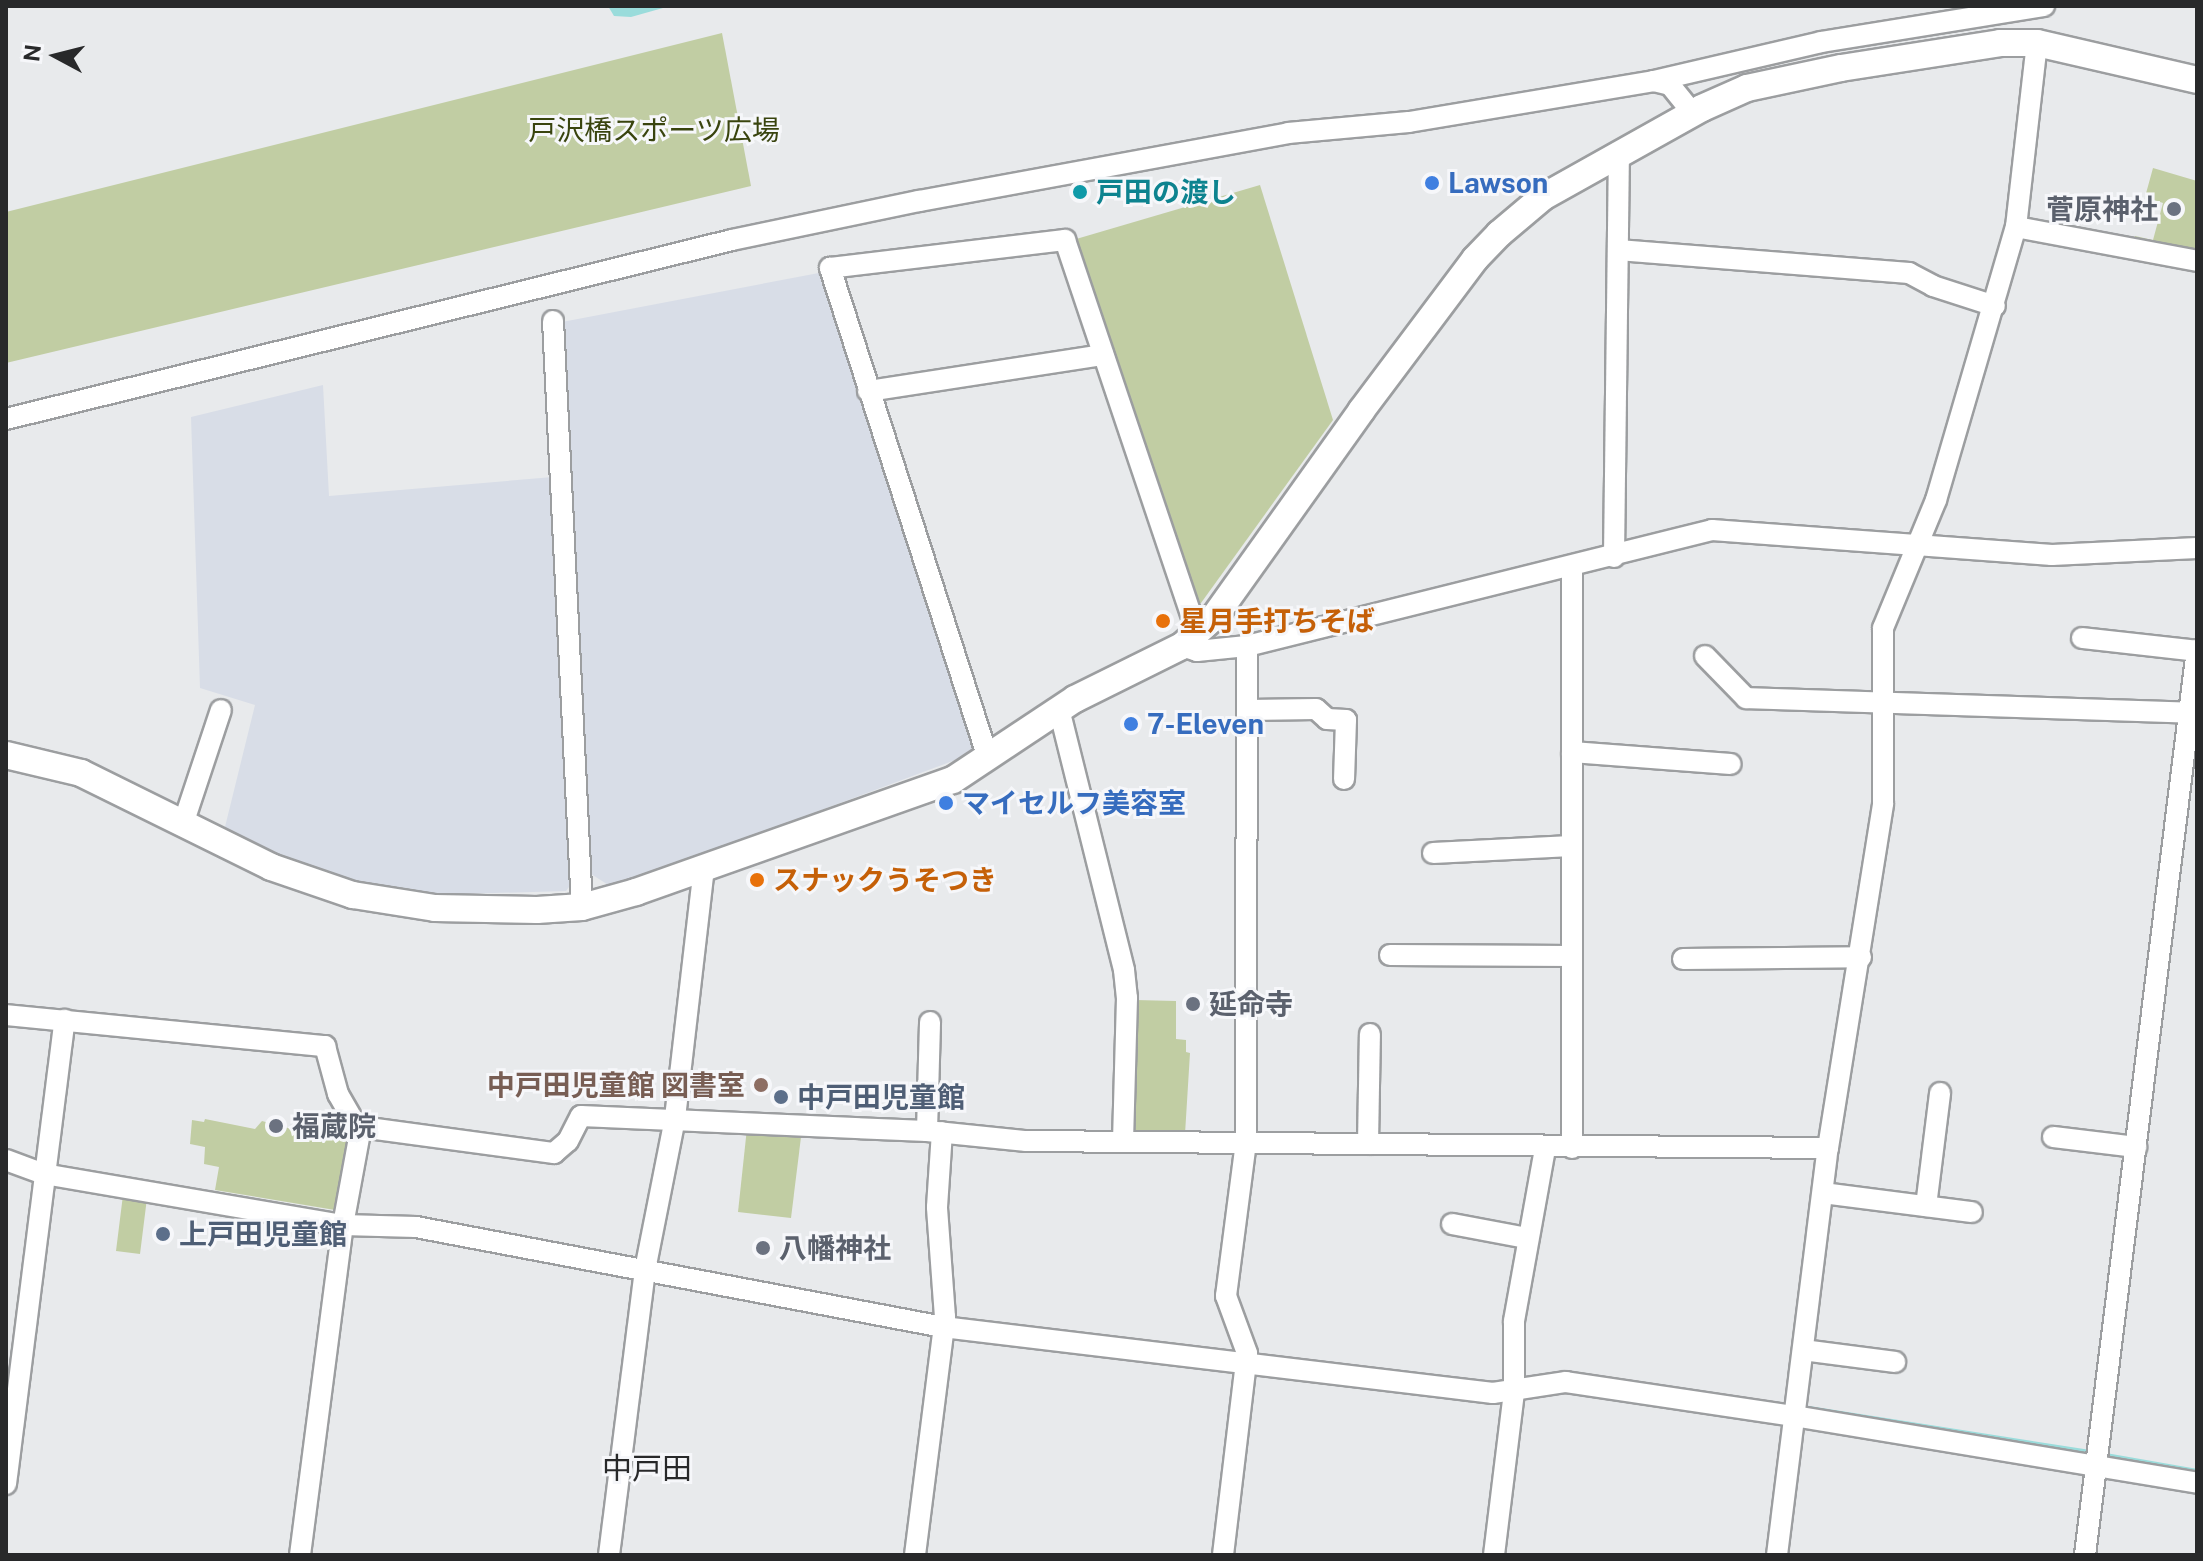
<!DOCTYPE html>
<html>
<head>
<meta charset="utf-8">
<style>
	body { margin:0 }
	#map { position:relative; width:2203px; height:1561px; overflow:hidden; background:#e8eaec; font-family:"Public Sans","Noto Sans JP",sans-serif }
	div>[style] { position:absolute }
	.built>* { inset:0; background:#d8dde7 }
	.green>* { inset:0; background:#c1cda3 }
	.water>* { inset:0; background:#9adcdb }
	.stream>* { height:5px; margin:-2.5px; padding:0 2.5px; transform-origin:2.5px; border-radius:2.5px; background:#9adcdb }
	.roads { filter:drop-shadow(2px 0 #9c9ea0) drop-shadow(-2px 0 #9c9ea0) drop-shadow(0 2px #9c9ea0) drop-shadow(0 -2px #9c9ea0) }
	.minor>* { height:20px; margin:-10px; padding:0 10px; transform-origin:10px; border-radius:10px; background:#fff }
	.tertiary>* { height:26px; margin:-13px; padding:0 13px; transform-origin:13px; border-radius:13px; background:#fff }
	.dots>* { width:22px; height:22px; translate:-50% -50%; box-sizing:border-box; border:4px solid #f6f7fa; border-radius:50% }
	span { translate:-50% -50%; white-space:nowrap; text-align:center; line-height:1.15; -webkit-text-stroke:6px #f6f7fa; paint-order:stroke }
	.park-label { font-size:28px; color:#39440e }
	.shop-label { font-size:28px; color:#366cbe; font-weight:700 }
	.left { translate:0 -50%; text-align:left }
	.culture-label { font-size:28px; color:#0d838f; font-weight:700 }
	.worship-label { font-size:28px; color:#5b616d; font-weight:700 }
	.right { translate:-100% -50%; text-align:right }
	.food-label { font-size:28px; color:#c56008; font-weight:700 }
	.education-label { font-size:28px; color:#785e54; font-weight:700 }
	.service-label { font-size:28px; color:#4e5e75; font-weight:700 }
	.neighbourhood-label { font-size:30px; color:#28292a }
	.frame { position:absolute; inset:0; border:8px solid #28292a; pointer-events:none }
	.north { position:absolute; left:16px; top:16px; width:80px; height:80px; -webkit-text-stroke:6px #f6f7fa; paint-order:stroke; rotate:277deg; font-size:22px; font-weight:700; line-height:32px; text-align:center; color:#28292a }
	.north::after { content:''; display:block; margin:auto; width:28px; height:36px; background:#28292a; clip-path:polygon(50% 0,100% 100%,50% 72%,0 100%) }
</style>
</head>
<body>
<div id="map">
	<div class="built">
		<div style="clip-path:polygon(824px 272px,974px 746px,966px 756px,613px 888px,588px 872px,562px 322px)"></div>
		<div style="clip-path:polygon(323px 385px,329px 496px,553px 477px,574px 880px,566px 891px,428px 895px,318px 875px,224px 831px,255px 705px,200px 688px,191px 417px)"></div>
	</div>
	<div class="green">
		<div style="clip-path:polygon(722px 33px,751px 186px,6px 363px,6px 212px)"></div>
		<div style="clip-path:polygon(2153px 168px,2197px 181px,2197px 256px,2133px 244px,2135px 236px,2153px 240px,2163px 203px,2145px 197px)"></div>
		<div style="clip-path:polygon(1260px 185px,1333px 420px,1201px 603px,1192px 603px,1066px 242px)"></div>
		<div style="clip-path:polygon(1135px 1000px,1176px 1001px,1176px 1039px,1186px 1040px,1186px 1052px,1190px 1053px,1185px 1134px,1132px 1133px)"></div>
		<div style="clip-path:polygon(205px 1119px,255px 1129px,262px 1121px,329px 1139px,330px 1134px,354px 1137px,341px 1211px,215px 1190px,219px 1167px,204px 1164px,205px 1147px,190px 1144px,192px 1120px,204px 1122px)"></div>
		<div style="clip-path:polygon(747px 1128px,802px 1129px,791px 1218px,738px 1212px)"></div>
		<div style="clip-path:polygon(123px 1195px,147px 1198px,140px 1254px,116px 1251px)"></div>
	</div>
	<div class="water">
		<div style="clip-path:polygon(608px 6px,670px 6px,631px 17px,614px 16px)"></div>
	</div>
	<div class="stream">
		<div style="left:1802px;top:1407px;width:291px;rotate:8.9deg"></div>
		<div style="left:2105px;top:1455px;width:93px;rotate:9.9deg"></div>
	</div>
	<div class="roads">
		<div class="minor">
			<div style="left:1654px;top:81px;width:16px;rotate:14deg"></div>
			<div style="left:1670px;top:85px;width:36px;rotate:51deg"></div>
			<div style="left:2016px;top:227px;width:184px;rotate:10.6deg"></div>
			<div style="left:1618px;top:250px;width:292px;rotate:4.5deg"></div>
			<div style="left:1909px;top:273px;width:27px;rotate:28deg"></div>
			<div style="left:1933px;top:286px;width:65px;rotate:17.9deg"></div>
			<div style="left:553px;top:321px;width:587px;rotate:87.17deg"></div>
			<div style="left:868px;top:391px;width:238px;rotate:-8.7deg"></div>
			<div style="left:6px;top:419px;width:748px;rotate:-13.85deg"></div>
			<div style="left:732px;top:240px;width:191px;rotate:-11.8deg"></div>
			<div style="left:919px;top:201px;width:375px;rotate:-10.4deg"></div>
			<div style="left:1288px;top:133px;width:121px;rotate:-5.2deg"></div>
			<div style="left:1409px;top:122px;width:248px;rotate:-9.5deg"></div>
			<div style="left:1654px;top:81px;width:171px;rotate:-13.1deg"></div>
			<div style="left:1821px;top:42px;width:226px;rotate:-9.2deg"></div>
			<div style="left:1614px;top:557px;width:403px;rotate:-89.3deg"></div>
			<div style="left:2082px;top:638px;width:116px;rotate:6.4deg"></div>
			<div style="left:1182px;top:646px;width:16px;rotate:18deg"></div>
			<div style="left:1197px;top:651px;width:50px;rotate:-5.7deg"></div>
			<div style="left:1247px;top:646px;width:479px;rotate:-14deg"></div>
			<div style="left:1712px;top:530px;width:341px;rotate:4.2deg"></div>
			<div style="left:2052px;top:555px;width:145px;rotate:-2.8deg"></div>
			<div style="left:1705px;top:656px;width:59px;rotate:45.7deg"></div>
			<div style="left:1746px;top:698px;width:443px;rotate:1.9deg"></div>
			<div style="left:1059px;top:709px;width:269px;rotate:76deg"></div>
			<div style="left:1124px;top:970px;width:28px;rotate:84deg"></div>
			<div style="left:1127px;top:998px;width:143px;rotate:91.6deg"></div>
			<div style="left:1249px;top:710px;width:67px;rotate:-0.9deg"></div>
			<div style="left:1316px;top:709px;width:15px;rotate:42deg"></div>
			<div style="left:1327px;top:719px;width:19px;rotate:3deg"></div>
			<div style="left:1346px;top:720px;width:59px;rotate:91.9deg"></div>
			<div style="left:1572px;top:752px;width:159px;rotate:4.3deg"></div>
			<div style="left:988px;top:758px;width:515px;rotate:-107.87deg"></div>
			<div style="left:830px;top:268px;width:237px;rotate:-6.8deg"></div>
			<div style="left:1065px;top:240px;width:414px;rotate:71.4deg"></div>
			<div style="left:183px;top:824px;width:120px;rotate:-71.6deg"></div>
			<div style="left:1433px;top:853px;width:138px;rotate:-2.9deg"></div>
			<div style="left:1390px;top:955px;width:181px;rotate:0.3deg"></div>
			<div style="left:1683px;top:959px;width:178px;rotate:-0.6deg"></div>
			<div style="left:6px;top:1015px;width:321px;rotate:5.6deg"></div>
			<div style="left:325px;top:1046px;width:50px;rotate:74.8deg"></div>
			<div style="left:338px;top:1094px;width:34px;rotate:60deg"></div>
			<div style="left:355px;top:1124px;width:7px;rotate:27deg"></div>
			<div style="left:361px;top:1127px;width:195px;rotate:7.7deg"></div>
			<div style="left:554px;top:1153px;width:18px;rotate:-41deg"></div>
			<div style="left:568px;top:1141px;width:28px;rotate:-63deg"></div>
			<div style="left:581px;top:1116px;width:346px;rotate:2.5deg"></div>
			<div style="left:927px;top:1131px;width:100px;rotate:5.8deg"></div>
			<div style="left:1026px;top:1141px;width:802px;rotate:0.5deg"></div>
			<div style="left:927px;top:1131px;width:109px;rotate:-88.4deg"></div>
			<div style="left:2053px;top:1137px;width:84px;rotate:6.9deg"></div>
			<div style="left:1368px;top:1144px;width:110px;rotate:-89deg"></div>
			<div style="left:1572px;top:1148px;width:581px;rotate:-90deg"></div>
			<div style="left:6px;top:1160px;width:40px;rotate:20.2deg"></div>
			<div style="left:44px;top:1174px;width:303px;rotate:9.7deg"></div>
			<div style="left:343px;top:1225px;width:73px;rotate:1.6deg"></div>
			<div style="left:416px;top:1227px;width:536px;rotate:10.74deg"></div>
			<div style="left:943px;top:1327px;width:554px;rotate:6.84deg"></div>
			<div style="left:1493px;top:1393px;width:74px;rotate:-8.6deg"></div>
			<div style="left:1566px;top:1382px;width:231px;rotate:8.5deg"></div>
			<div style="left:1794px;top:1416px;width:409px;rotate:9.4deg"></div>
			<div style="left:1823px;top:1193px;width:150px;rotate:7.3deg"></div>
			<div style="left:1926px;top:1206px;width:114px;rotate:-82.9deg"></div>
			<div style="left:1452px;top:1224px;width:76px;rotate:10.6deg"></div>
			<div style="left:1803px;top:1350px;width:93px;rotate:7.4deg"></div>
			<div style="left:6px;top:1484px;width:468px;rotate:-82.8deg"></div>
			<div style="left:300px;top:1555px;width:333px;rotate:-82.6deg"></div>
			<div style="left:343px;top:1225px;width:100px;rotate:-79.6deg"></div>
			<div style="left:609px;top:1555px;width:287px;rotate:-82.8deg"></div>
			<div style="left:645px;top:1270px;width:155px;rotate:-78.8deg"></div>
			<div style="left:675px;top:1118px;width:251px;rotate:-83.4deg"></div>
			<div style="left:915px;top:1555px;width:240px;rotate:-82.8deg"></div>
			<div style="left:945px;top:1317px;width:110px;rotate:-94.2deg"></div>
			<div style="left:937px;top:1207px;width:75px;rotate:-86.2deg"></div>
			<div style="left:1223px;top:1555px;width:203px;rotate:-83.2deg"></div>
			<div style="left:1247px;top:1353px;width:61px;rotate:-110.2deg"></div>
			<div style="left:1226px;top:1296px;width:155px;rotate:-82.6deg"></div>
			<div style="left:1246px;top:1142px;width:496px;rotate:-89.9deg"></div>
			<div style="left:1494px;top:1555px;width:164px;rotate:-83deg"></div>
			<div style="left:1514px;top:1392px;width:71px;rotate:-90deg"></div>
			<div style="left:1514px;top:1321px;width:176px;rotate:-79.8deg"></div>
			<div style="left:1777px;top:1555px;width:410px;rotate:-82.9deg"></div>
			<div style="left:1828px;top:1148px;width:349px;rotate:-80.9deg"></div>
			<div style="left:1883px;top:803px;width:175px;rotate:-90deg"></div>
			<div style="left:1883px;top:628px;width:139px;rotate:-67.5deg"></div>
			<div style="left:1936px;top:500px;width:284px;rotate:-73.7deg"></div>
			<div style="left:2016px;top:227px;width:185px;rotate:-83.5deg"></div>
			<div style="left:2085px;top:1555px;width:912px;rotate:-82.95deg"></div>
		</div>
		<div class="tertiary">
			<div style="left:6px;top:755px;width:77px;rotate:13.5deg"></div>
			<div style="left:81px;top:773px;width:212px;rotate:26.3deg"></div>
			<div style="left:271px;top:867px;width:87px;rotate:18.9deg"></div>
			<div style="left:353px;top:895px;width:83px;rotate:9deg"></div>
			<div style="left:435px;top:908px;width:102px;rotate:1.1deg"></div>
			<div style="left:537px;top:910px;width:45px;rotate:-3.8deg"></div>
			<div style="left:582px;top:907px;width:56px;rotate:-15.5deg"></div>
			<div style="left:636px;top:892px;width:336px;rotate:-19.5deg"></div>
			<div style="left:953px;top:780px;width:146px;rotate:-33.6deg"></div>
			<div style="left:1075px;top:699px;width:119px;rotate:-26.4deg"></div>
			<div style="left:1182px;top:646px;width:45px;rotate:-42.3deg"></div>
			<div style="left:1215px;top:616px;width:252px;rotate:-54.5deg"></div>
			<div style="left:1361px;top:411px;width:190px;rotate:-53.1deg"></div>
			<div style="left:1475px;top:259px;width:35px;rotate:-46deg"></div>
			<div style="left:1499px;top:234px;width:57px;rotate:-40.1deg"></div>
			<div style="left:1543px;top:197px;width:182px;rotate:-29.2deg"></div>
			<div style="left:1702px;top:108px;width:49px;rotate:-24deg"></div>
			<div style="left:1747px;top:88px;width:96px;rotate:-12deg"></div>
			<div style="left:1841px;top:68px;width:161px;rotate:-8.9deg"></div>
			<div style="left:2000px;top:43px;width:37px"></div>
			<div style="left:2037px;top:43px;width:164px;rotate:13deg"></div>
		</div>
	</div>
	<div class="dots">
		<div style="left:1432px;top:183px;background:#3f7fe0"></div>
		<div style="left:1080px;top:192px;background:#0f9aa8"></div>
		<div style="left:2174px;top:209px;background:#6b7280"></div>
		<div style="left:1163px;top:621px;background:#e8710a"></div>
		<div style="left:1131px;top:724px;background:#3f7fe0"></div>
		<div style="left:946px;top:803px;background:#3f7fe0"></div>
		<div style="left:757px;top:880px;background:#e8710a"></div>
		<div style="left:1193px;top:1004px;background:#6b7280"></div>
		<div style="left:761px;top:1085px;background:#8d6e63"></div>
		<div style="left:781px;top:1097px;background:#5c6f8a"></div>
		<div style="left:276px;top:1126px;background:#6b7280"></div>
		<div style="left:163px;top:1234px;background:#5c6f8a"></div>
		<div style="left:763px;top:1248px;background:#6b7280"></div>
	</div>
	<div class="park-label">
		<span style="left:654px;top:130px">戸沢橋スポーツ広場</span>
	</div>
	<div class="shop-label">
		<span class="left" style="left:1448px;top:183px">Lawson</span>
		<span class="left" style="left:1147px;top:724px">7-Eleven</span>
		<span class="left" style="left:962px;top:803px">マイセルフ美容室</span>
	</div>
	<div class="culture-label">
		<span class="left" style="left:1096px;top:192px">戸田の渡し</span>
	</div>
	<div class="worship-label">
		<span class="right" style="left:2158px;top:209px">菅原神社</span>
		<span class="left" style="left:1209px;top:1004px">延命寺</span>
		<span class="left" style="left:292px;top:1126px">福蔵院</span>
		<span class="left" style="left:779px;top:1248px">八幡神社</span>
	</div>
	<div class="food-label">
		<span class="left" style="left:1179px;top:621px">星月手打ちそば</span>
		<span class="left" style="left:773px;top:880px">スナックうそつき</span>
	</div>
	<div class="education-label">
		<span class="right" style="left:745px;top:1085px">中戸田児童館 図書室</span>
	</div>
	<div class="service-label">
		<span class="left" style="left:797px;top:1097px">中戸田児童館</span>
		<span class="left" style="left:179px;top:1234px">上戸田児童館</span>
	</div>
	<div class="neighbourhood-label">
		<span style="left:647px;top:1468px">中戸田</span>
	</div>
	<div class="frame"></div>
	<div class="north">N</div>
</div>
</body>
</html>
